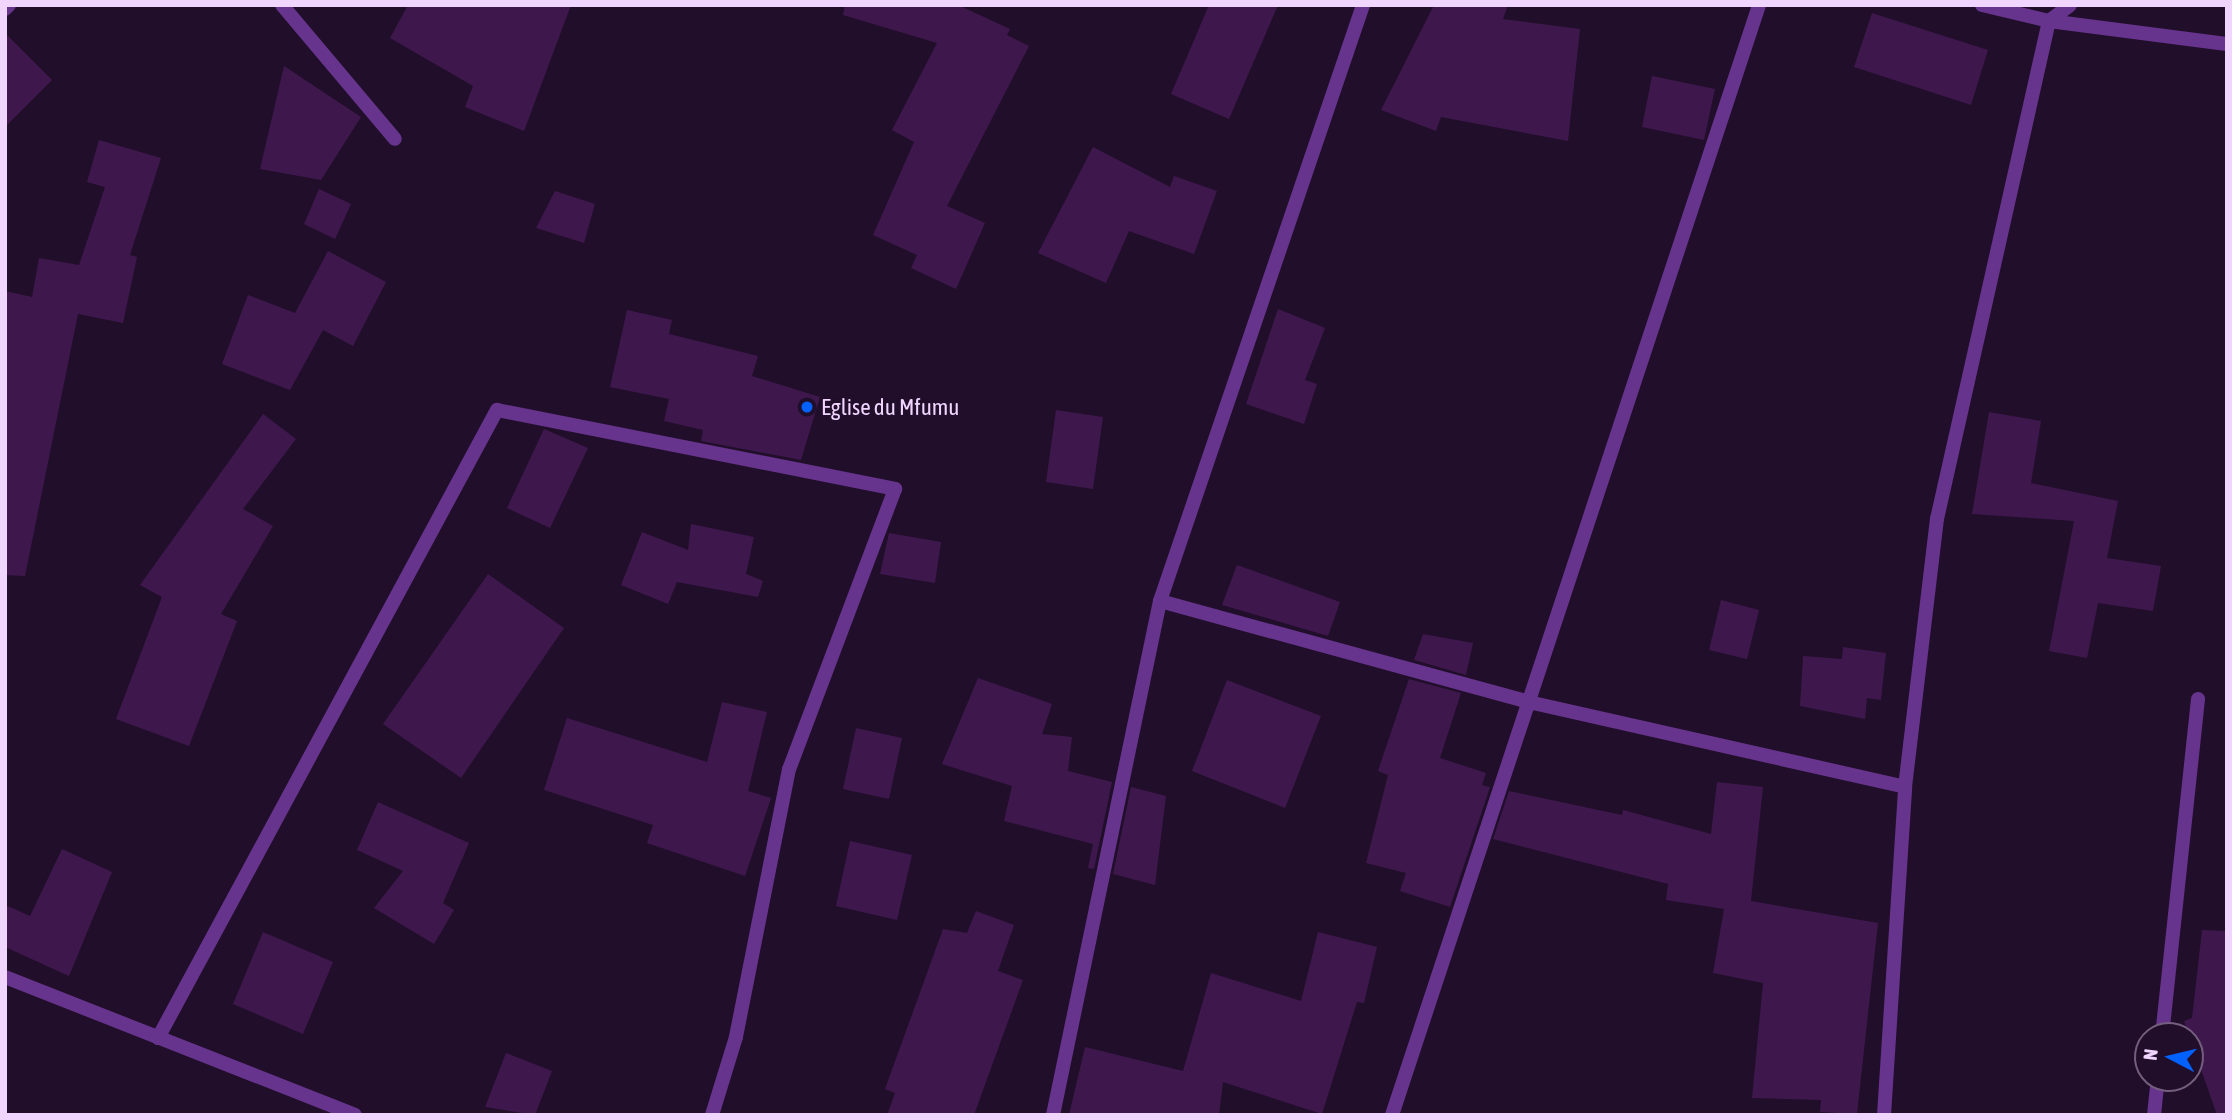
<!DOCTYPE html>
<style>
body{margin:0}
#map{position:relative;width:2232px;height:1120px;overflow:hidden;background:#210e2a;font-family:"Asap Condensed",sans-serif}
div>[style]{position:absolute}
.building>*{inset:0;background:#3e184d}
.street>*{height:14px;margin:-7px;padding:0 7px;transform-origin:7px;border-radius:7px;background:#66348d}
.dots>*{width:19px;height:19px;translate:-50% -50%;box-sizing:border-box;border:4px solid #210e2a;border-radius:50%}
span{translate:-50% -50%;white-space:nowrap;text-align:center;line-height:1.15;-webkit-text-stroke:7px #210e2a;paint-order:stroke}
.poi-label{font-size:23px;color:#f0d6ff}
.left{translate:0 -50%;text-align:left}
.frame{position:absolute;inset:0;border:7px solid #f0d6ff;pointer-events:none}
.north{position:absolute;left:2134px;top:1022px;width:70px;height:70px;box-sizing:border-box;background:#210e2a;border:2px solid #745e7f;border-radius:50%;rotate:277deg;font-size:19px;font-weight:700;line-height:28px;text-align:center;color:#f0d6ff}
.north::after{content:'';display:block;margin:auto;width:24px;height:32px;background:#0261ff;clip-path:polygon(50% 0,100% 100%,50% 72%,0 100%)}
</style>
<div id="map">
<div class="building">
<i style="clip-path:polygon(408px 5px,571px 5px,524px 131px,465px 107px,473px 86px,390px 38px)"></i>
<i style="clip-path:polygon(845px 5px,958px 5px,1010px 29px,1007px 35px,1029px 46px,947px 206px,985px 223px,956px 289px,911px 268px,917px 255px,873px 235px,914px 142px,892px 130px,937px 43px,843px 15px)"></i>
<i style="clip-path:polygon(1209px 5px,1278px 5px,1229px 119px,1171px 94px)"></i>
<i style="clip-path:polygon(1434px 5px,1508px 5px,1503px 19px,1580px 29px,1568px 141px,1441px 117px,1436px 131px,1381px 110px)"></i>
<i style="clip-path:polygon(1872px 13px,1988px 50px,1971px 105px,1854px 67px)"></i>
<i style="clip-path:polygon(5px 33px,52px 80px,5px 127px)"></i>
<i style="clip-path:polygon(284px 66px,361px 117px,321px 180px,260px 169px)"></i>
<i style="clip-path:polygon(1652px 76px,1715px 89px,1704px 140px,1642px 127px)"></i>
<i style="clip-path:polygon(99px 140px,161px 158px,130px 255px,137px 257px,123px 323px,78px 314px,25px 576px,5px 575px,5px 291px,32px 297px,39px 258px,79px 265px,105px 187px,87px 182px)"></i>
<i style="clip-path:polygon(1093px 147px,1170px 187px,1174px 176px,1217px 191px,1194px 254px,1129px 231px,1106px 283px,1038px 253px)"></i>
<i style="clip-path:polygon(319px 189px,351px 204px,335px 239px,304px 224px)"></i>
<i style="clip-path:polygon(555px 191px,595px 204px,584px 243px,536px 228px)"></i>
<i style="clip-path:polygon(328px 251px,386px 282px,353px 346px,323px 330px,290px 390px,222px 364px,248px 295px,295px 313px)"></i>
<i style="clip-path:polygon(1278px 309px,1325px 328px,1305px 380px,1317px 384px,1304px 424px,1246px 404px)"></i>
<i style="clip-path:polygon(627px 310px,672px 320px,669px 334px,758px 356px,752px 376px,820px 397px,801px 460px,701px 441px,703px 430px,664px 421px,669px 399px,610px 387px)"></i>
<i style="clip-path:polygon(1056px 410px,1103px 417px,1093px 489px,1046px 482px)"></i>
<i style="clip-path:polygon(1989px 412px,2041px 421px,2031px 483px,2118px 501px,2107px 558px,2161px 566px,2153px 611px,2098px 603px,2087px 658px,2049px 651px,2074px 521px,1972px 514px)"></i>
<i style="clip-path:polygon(263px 414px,296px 439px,243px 509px,273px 526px,221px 614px,237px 621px,189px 746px,116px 719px,162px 597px,140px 585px)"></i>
<i style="clip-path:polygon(544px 429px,588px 448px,550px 528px,507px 508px)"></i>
<i style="clip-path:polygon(691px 524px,754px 537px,746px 574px,763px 581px,758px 597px,677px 582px,668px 604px,621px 585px,642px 532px,688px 550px)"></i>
<i style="clip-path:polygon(889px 533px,941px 542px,935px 583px,880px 574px)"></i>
<i style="clip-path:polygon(1237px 565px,1340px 602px,1328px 636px,1222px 605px)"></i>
<i style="clip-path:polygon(488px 574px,564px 628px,461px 778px,383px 724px)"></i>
<i style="clip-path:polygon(1721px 600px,1759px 610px,1747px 659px,1709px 650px)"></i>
<i style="clip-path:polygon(1423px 634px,1473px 643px,1466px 675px,1414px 660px)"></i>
<i style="clip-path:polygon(1843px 647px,1886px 653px,1881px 700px,1867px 698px,1865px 719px,1800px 706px,1803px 656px,1842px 659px)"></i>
<i style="clip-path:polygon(978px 678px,1052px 704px,1042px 734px,1072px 737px,1068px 771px,1112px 782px,1094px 869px,1088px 868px,1093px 844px,1004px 821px,1012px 786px,942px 764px)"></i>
<i style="clip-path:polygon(1409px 679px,1461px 693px,1440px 758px,1486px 773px,1482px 785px,1490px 787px,1450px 907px,1400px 891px,1406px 873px,1366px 863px,1388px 775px,1378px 771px)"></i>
<i style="clip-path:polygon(1227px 680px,1321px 716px,1285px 808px,1192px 771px)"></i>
<i style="clip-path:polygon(722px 702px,767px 712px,748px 791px,771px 798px,745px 876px,647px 843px,653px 825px,544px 790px,567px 718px,707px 762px)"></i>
<i style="clip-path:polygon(856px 728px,902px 738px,889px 799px,843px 789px)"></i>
<i style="clip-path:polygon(1717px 782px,1763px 787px,1751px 901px,1878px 923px,1857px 1114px,1820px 1112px,1821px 1100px,1752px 1098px,1763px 983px,1713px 973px,1724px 909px,1666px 900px,1668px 884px,1493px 839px,1509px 791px,1622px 815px,1623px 810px,1711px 834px)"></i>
<i style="clip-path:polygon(1131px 787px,1166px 796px,1155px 885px,1113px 874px)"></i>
<i style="clip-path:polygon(378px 802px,469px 843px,443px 903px,454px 910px,434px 944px,374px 908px,403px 871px,357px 850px)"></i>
<i style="clip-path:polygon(850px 841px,912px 855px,897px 920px,836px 906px)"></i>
<i style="clip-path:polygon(62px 849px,112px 872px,69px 976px,5px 947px,5px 905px,30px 916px)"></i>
<i style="clip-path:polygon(976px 911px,1014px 925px,998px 971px,1023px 980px,974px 1115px,887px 1115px,895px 1093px,885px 1089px,943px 929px,967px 933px)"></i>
<i style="clip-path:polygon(2202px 930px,2227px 931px,2227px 1115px,2217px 1115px,2184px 1021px,2192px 1018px)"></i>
<i style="clip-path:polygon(263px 932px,333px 962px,303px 1034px,233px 1004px)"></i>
<i style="clip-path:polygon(1318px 932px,1377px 947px,1364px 1003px,1357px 1002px,1322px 1114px,1223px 1082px,1219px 1115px,1069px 1115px,1085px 1047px,1183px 1071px,1211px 973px,1301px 1001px)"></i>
<i style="clip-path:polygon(506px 1053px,552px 1071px,535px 1115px,485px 1107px)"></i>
</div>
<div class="street">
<i style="left:282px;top:5px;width:175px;rotate:49.9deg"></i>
<i style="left:1982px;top:5px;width:69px;rotate:13.4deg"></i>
<i style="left:2049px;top:21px;width:179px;rotate:7.4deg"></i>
<i style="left:5px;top:9px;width:6px;rotate:-45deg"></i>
<i style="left:1160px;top:601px;width:387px;rotate:15.3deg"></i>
<i style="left:1533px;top:703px;width:381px;rotate:12.7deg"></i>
<i style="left:5px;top:977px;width:376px;rotate:21.5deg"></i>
<i style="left:2162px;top:1036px;width:339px;rotate:-83.9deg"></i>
<i style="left:158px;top:1038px;width:714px;rotate:-61.64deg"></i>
<i style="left:497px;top:410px;width:406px;rotate:11.2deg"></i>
<i style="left:895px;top:489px;width:299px;rotate:110.7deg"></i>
<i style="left:789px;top:769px;width:273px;rotate:101.2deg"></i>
<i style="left:736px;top:1037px;width:82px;rotate:107.1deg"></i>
<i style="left:1053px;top:1115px;width:525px;rotate:-78.24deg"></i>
<i style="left:1160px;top:601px;width:630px;rotate:-71.19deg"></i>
<i style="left:1392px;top:1115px;width:1169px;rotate:-71.7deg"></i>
<i style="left:1884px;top:1115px;width:329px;rotate:-86.3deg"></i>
<i style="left:1905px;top:787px;width:270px;rotate:-83.2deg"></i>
<i style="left:1937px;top:519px;width:510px;rotate:-77.33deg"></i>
<i style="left:2049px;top:21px;width:26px;rotate:-37deg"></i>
<i style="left:2154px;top:1115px;width:37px;rotate:-84deg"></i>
</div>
<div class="dots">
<i style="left:807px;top:407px;background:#0261ff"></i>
</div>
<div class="poi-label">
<span class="left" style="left:821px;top:407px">Eglise du Mfumu</span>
</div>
<div class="frame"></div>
<div class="north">N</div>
</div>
